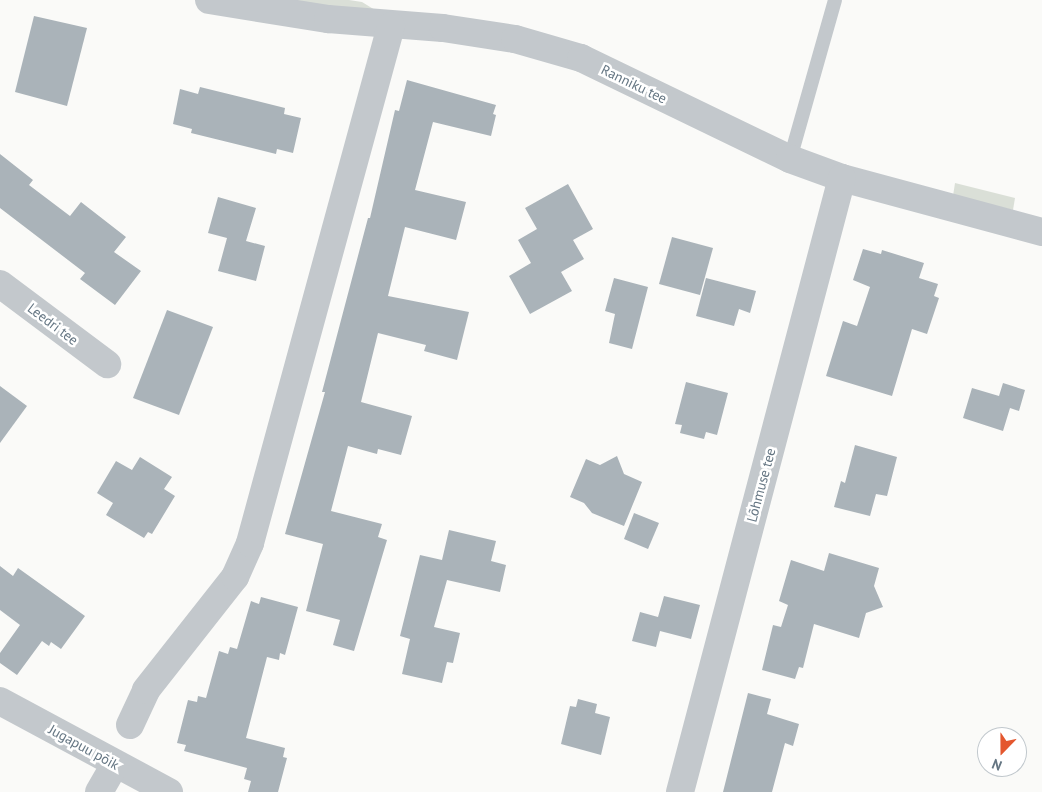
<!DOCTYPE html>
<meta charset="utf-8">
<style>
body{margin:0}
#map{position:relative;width:1042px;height:792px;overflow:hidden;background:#fafaf8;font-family:"PT Sans",sans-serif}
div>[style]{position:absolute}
.green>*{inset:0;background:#dadfd7}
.building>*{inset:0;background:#aab3b9}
.lane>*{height:14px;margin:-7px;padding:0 7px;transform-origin:7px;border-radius:7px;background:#c3c8cc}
.street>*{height:28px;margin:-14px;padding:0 14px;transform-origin:14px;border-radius:14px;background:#c3c8cc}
span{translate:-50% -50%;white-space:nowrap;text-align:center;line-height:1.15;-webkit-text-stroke:5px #fff;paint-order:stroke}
.street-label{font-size:14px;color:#657683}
.north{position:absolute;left:977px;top:727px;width:50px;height:50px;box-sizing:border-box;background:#fff;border:1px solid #c1c8cd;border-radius:50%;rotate:202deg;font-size:14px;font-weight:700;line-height:20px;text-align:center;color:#657683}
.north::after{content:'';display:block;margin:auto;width:18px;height:22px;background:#e4572e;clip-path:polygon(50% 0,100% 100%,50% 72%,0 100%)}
</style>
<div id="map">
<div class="green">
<i style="clip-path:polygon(270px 0,349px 0,362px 2px,375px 10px)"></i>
<i style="clip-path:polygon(955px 183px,1015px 198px,1013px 210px,953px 196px)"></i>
</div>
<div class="building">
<i style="clip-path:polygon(34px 16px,87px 28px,67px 106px,15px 92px)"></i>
<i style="clip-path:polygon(407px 80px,496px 105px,493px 114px,496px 115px,491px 136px,433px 122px,415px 190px,466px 202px,456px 240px,405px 227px,388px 296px,469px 312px,457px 360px,424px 351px,426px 345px,378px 333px,361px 402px,412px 416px,401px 455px,378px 449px,377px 454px,348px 446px,331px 511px,382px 524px,378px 537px,387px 540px,354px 651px,333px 645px,340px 620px,306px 611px,323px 544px,285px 534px,325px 392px,322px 392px,368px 218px,370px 218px,395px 110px,399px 111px)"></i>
<i style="clip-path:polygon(200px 87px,285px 108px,284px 114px,301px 118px,293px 153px,277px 149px,276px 154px,191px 133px,192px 129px,173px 124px,180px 89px,198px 94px)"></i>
<i style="clip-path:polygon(0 154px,33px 180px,29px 185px,70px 216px,81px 202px,126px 237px,114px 252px,141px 271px,115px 305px,80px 279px,85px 273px,0 208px)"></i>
<i style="clip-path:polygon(568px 184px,593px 229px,573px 240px,584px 259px,561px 272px,572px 291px,530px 314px,509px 276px,531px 263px,518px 240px,537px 229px,525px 208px)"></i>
<i style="clip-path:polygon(218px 197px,256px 208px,246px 241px,265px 246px,256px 281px,218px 271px,227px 238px,208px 233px)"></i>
<i style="clip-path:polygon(672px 237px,713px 248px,700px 295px,659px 284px)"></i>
<i style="clip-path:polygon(863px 249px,881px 254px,882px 250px,924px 263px,919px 278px,938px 284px,934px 296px,939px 298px,927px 334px,912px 329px,892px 396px,826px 376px,843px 321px,857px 326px,870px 287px,853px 280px)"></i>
<i style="clip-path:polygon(614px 278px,648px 287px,632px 349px,609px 343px,615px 314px,605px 311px)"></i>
<i style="clip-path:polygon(706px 278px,756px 291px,750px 313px,739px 309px,734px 326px,696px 316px)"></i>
<i style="clip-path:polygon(167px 310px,213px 327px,179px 415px,133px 398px)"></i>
<i style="clip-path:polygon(686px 382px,728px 393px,717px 435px,706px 432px,704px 439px,680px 433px,682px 425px,675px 424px)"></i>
<i style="clip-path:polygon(1003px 383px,1025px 390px,1019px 411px,1010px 408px,1003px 431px,963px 418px,972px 388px,999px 396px)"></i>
<i style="clip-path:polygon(0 386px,27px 406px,0 443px)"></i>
<i style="clip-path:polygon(855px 445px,897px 457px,887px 496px,876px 494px,870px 516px,834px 507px,841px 481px,845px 483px)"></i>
<i style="clip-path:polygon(617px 456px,624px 474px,642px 482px,624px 526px,592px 513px,584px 503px,570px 497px,586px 459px,600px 465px)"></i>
<i style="clip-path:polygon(140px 457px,172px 477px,164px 489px,175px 496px,152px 534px,148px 532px,144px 538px,106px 515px,113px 503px,97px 493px,116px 461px,132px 470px)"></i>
<i style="clip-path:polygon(634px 513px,659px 523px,648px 549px,624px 539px)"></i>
<i style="clip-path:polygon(449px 530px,496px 541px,491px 561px,506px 565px,500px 592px,447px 580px,434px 627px,460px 633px,453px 663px,447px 662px,442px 683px,402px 674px,410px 639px,400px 636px,420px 555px,442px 560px)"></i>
<i style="clip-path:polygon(829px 553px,879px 568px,874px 586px,883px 607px,866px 613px,859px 638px,814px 624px,803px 668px,799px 667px,795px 679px,762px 670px,773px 625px,781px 627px,788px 605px,779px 601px,791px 560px,824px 571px)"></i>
<i style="clip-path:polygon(0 566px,13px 576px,18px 568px,85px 616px,61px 649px,51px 642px,49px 646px,42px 641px,17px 675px,0 663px,0 653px,20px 625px,0 610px)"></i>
<i style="clip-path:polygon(664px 596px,700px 605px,691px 639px,660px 631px,656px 647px,632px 641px,640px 612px,658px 617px)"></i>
<i style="clip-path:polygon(261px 597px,298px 607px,285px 655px,280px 653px,279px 660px,267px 657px,246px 738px,285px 748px,283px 757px,287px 758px,278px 792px,248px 792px,251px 781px,244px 779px,247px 768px,184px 751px,186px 745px,177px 743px,188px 700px,197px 702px,198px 696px,206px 698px,219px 651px,228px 654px,230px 647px,237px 649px,251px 601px,259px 604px)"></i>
<i style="clip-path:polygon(748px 693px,771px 699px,767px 714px,799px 724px,793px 746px,785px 743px,772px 792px,723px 792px)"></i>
<i style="clip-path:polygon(578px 699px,597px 704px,595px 713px,610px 717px,601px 755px,561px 744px,570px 706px,576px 707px)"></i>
</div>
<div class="lane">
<i style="left:790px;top:159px;width:165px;rotate:-74.2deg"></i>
</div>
<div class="street">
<i style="left:209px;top:0;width:121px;rotate:9.1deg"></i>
<i style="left:328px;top:19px;width:115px;rotate:4.5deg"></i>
<i style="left:443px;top:28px;width:73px;rotate:8.7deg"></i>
<i style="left:515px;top:39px;width:69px;rotate:16.1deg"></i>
<i style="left:581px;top:58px;width:232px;rotate:25.8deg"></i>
<i style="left:790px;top:159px;width:55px;rotate:20.1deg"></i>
<i style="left:842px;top:178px;width:207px;rotate:15.1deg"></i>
<i style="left:0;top:284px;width:134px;rotate:36.8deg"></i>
<i style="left:0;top:701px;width:192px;rotate:28.3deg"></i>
<i style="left:130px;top:725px;width:38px;rotate:-65deg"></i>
<i style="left:146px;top:690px;width:144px;rotate:-51.8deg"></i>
<i style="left:235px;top:577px;width:37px;rotate:-66deg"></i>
<i style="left:250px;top:543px;width:536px;rotate:-74.74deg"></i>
<i style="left:99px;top:792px;width:32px;rotate:-60deg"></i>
<i style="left:680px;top:792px;width:635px;rotate:-75.22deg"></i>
</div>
<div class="street-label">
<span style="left:634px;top:84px;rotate:26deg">Ranniku tee</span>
<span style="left:53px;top:324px;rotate:37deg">Leedri tee</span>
<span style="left:761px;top:485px;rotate:-75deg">Lõhmuse tee</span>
<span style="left:84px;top:747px;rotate:29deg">Jugapuu põik</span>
</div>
<div class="north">N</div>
</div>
